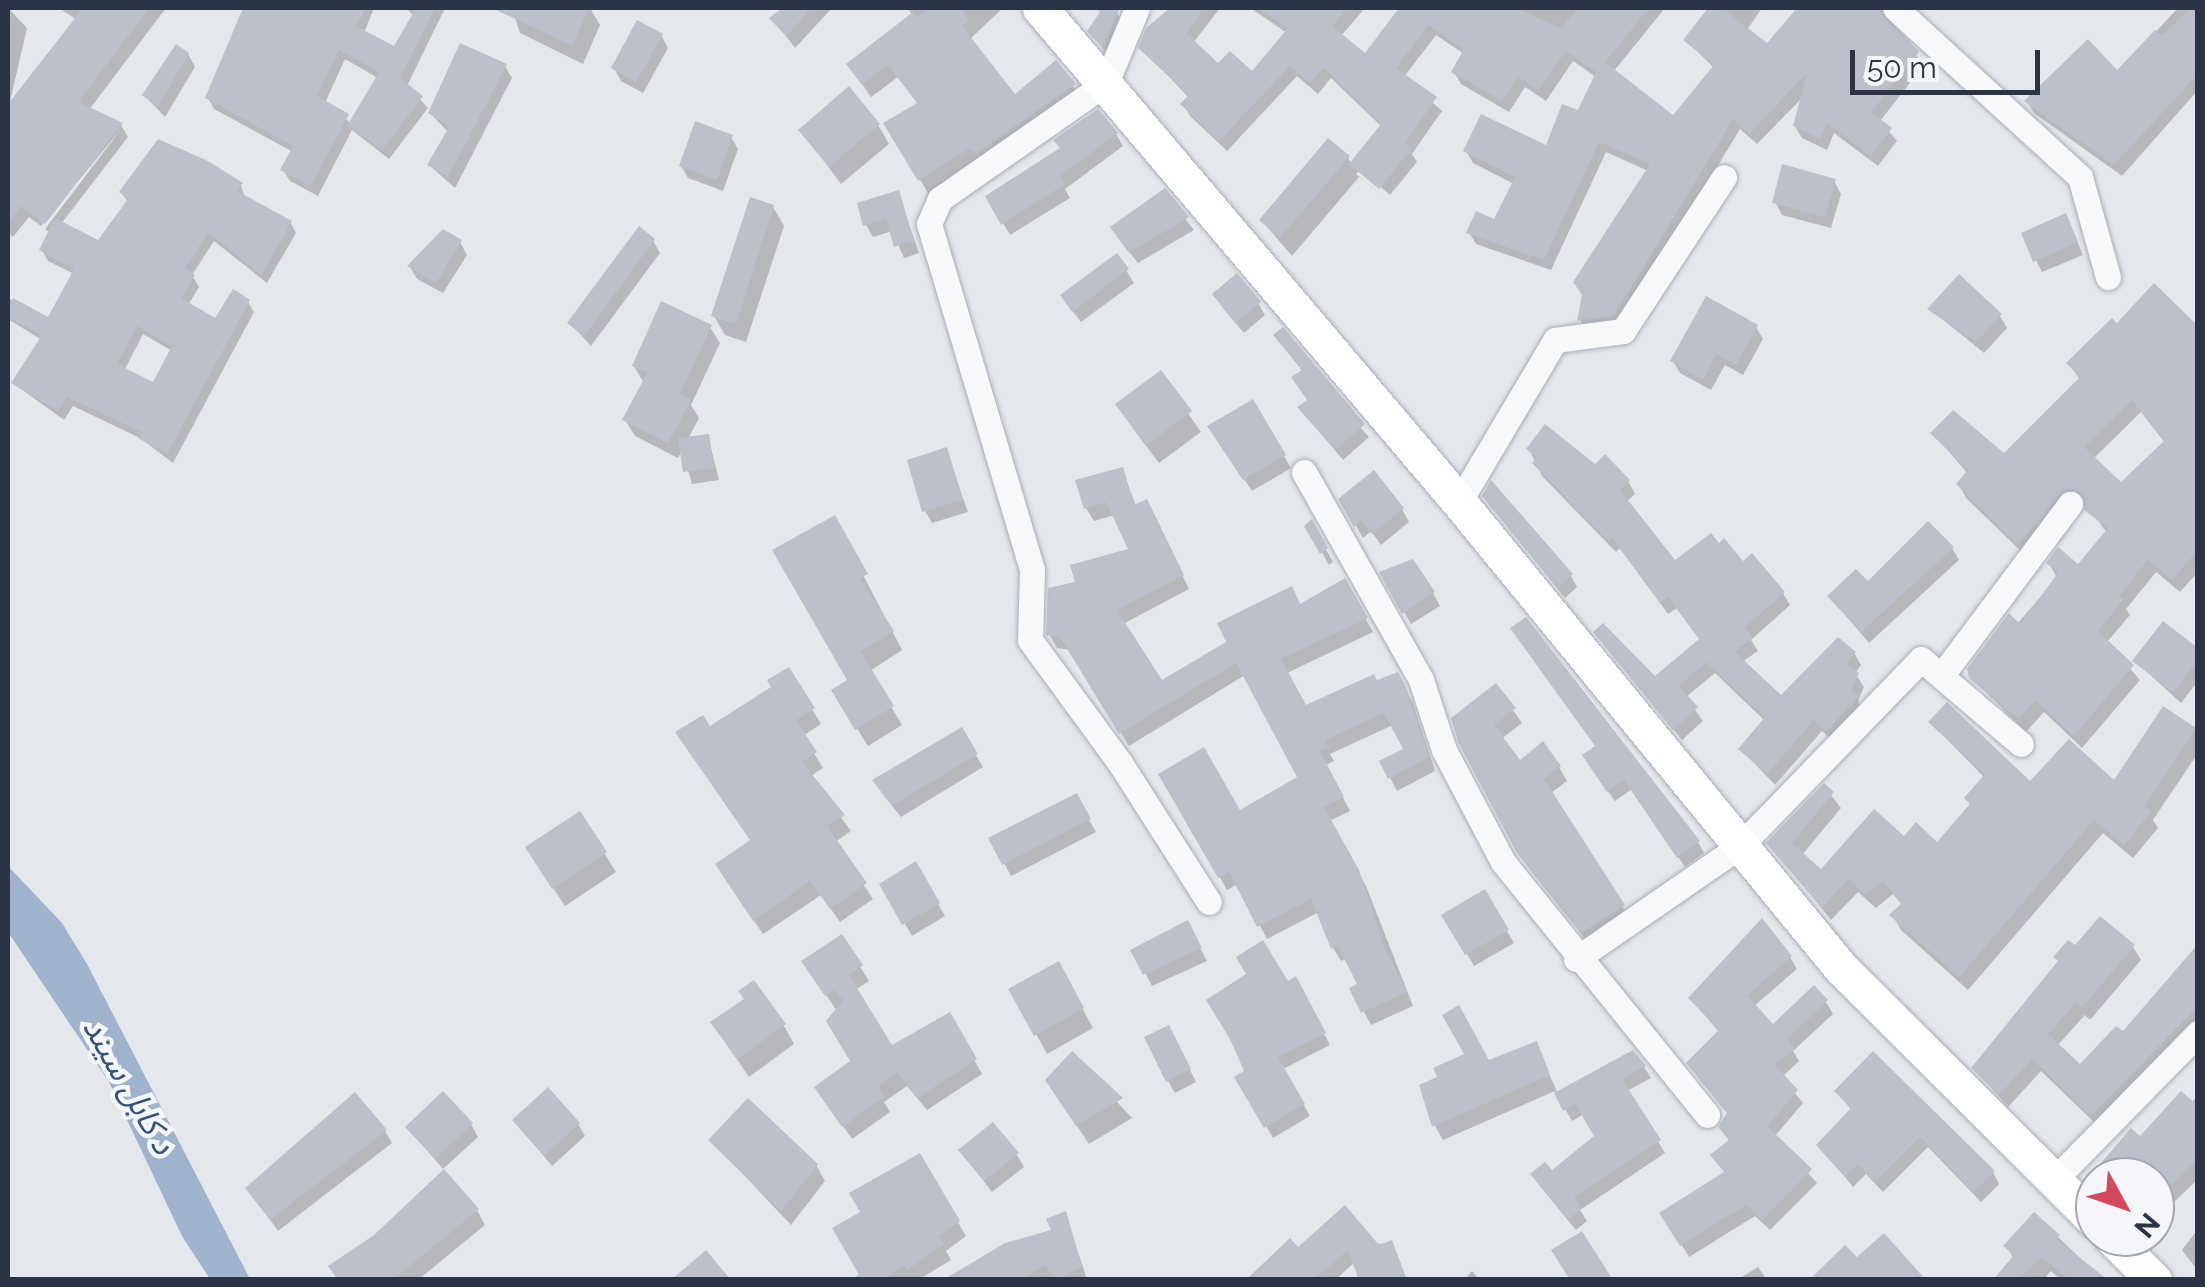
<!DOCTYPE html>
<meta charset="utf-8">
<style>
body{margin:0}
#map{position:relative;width:2205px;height:1287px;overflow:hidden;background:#e4e7ec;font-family:Raleway,"Noto Sans Arabic",sans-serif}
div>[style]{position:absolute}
.water>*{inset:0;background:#9fb4cc}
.shadow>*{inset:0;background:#0003}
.building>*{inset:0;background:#bbc0ca}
.roads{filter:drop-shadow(0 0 2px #a9aeb7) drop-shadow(0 0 2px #a9aeb7)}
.minor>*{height:25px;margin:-12.5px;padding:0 12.5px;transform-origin:12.5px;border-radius:12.5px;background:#f7f8fa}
.secondary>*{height:35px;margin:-17.5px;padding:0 17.5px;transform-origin:17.5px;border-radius:17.5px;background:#fff}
span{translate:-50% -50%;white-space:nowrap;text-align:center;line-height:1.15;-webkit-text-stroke:9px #f4f6f9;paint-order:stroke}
.water-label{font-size:32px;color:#34527a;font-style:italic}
.frame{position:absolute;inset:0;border:10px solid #2b3445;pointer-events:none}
.north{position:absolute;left:2075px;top:1157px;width:100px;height:100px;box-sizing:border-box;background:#f4f6f9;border:2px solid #a4a8b1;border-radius:50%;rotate:130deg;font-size:28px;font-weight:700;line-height:40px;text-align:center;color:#2b3445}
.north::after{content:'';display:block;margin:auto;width:35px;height:45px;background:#d1495b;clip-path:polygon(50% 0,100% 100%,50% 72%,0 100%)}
.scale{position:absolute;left:1850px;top:50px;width:190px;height:45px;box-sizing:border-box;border:5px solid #2b3445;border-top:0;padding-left:12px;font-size:30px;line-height:35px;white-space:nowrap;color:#2b3445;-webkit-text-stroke:8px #f4f6f9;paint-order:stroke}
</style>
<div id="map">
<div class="water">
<i style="clip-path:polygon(8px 866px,62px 923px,87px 964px,250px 1279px,210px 1279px,182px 1236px,109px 1082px,8px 932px)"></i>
</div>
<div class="shadow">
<i style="clip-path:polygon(evenodd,8px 8px,27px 28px,9px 106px,77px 20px,59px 8px,166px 8px,89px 110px,121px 125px,128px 137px,61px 224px,99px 244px,128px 203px,122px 193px,241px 185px,245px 198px,290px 222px,296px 233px,267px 283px,214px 241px,192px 275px,199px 287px,188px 305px,216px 321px,248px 302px,254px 312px,173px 463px,140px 438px,73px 406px,64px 420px,14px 384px,42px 340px,8px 319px,8px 298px,49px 320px,74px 274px,48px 261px,42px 250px,50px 233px,45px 229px,122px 128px,41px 226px,29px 217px,13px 237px,8px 232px,8px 8px,143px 334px,172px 351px,154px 386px,124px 371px,143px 334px)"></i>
<i style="clip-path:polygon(evenodd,261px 8px,374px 8px,364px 33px,395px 50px,414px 16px,406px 8px,445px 8px,407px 86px,428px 108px,389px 159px,352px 130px,318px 196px,290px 181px,283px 170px,293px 152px,214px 109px,208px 98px,261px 8px,345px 59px,378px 78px,351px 123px,325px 103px,345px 59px)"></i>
<i style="clip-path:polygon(512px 8px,590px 8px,600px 25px,583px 64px,520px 33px)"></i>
<i style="clip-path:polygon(785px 8px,832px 8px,795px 48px,773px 19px)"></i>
<i style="clip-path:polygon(907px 8px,1003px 8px,970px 39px,1014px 98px,1056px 63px,1082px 99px,928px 193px,887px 124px,919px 105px,898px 77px,871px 97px,849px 65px,913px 15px)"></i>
<i style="clip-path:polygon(1098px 8px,1113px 8px,1124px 23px,1110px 58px,1090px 31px,1102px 14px)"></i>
<i style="clip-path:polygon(1172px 8px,1220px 8px,1193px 43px,1218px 67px,1252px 75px,1287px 33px,1250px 8px,1365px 8px,1341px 36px,1365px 57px,1402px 8px,1665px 8px,1614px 71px,1674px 119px,1799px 34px,1824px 8px,1893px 8px,1885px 17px,1924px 65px,1880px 121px,1897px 141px,1878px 166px,1834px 133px,1827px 150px,1802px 138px,1795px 126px,1804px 96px,1757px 144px,1740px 129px,1620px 328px,1587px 332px,1580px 320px,1648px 171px,1606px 152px,1551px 270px,1476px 244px,1469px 232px,1496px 223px,1514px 184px,1473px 163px,1466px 151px,1548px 148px,1580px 113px,1596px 77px,1573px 61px,1546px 101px,1525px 87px,1509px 112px,1461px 84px,1454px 72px,1464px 54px,1436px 35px,1404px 77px,1442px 111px,1412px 154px,1417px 162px,1390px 195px,1360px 170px,1356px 174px,1387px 200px,1359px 177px,1292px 256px,1262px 221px,1348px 158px,1352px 165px,1382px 127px,1331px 78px,1318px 94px,1297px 76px,1227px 151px,1190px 116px,1183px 104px,1189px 98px,1141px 47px,1148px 30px)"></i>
<i style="clip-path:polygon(1711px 8px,1762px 8px,1718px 72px,1686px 40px)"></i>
<i style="clip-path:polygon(2178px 8px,2198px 8px,2198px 90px,2122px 176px,2034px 113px,2027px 101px,2117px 73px)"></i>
<i style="clip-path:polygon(661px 35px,668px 48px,643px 93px,621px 81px,614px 68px)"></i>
<i style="clip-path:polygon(188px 54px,195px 67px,165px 117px,144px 95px)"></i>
<i style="clip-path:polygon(505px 66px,512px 78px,455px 188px,429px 165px,449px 133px,430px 113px)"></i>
<i style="clip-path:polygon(878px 125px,889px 144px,841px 184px,801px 130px)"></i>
<i style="clip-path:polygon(1116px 134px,1123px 146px,1065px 189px,1070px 198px,1010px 235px,988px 197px)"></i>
<i style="clip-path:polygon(731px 137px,738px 149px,723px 191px,688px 178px,681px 166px)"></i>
<i style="clip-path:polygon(1834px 181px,1841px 194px,1831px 228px,1782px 215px,1775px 202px)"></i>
<i style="clip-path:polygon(1164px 191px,1194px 230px,1138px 263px,1120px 240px)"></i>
<i style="clip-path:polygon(898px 193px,919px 253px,904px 258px,892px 231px,873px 237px,866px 225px)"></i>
<i style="clip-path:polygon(773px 207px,784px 226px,746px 342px,725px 335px,714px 316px)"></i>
<i style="clip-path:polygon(2072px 229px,2083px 255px,2042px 272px,2036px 260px)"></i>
<i style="clip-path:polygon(653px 241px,660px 253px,591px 346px,570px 323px)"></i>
<i style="clip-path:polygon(460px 242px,467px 255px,443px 293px,417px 279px,410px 267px)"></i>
<i style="clip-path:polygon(1117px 256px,1134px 283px,1081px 322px,1070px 308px)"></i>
<i style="clip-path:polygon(1258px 303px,1265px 315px,1244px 333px,1222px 307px)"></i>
<i style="clip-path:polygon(1930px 309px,2000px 316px,2007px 328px,1984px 353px)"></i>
<i style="clip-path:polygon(710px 327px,720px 343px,691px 405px,699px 418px,688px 439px,708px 436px,719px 480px,692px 484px,682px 450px,678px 458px,635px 436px,625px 420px,644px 383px,634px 366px)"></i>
<i style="clip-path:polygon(1756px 327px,1763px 339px,1743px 375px,1725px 365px,1711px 390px,1680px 373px,1673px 361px)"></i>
<i style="clip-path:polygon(evenodd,2117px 327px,2198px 329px,2198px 572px,2180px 592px,2156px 572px,2126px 609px,2130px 615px,2107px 642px,2140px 680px,2082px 748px,2044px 712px,2026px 732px,1971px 677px,2057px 578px,2049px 563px,2079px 567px,2107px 533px,2086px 504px,2072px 502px,2027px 557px,1966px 498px,1959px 484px,1968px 474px,1933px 433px,2004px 457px,2080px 380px,2069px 363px,2117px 327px,2141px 412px,2165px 443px,2121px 485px,2093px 459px,2141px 412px)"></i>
<i style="clip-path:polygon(1276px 336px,1369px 437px,1343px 460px,1300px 408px,1310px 401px,1303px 372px)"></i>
<i style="clip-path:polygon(1160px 373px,1201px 432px,1159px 463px,1130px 424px)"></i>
<i style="clip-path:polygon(1252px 402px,1291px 468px,1252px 491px,1217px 439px)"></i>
<i style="clip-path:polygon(1529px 449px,1628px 481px,1635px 494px,1626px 502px,1675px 564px,1742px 565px,1783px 593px,1790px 605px,1751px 640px,1758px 651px,1742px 662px,1781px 699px,1854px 653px,1861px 665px,1855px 673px,1864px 687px,1858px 701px,1863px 710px,1835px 743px,1822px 731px,1775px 785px,1741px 749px,1765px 721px,1715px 673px,1686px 697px,1703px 721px,1682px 740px,1596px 632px,1655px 680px,1701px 641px,1677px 608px,1668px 614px,1620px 548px,1616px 552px,1542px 476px)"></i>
<i style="clip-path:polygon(946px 450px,968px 512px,932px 523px,925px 511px)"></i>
<i style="clip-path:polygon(1122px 469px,1136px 506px,1153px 515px,1189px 589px,1123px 624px,1161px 683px,1344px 581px,1373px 632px,1287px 673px,1305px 708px,1397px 675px,1413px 703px,1435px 771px,1397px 791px,1382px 762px,1406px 750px,1393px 725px,1330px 754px,1334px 761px,1326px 765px,1350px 811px,1329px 821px,1366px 886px,1413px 1006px,1371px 1025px,1352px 989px,1360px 986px,1347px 958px,1341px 961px,1333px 948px,1319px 912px,1267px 939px,1238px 884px,1227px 890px,1162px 775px,1239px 813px,1300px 778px,1245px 675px,1129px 746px,1071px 650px,1057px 648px,1049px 634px,1078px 584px,1132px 550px,1115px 515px,1094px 521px,1086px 508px)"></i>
<i style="clip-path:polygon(1484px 496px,1571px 576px,1577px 587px,1565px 598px)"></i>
<i style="clip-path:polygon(1341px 499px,1402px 509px,1409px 522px,1381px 545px,1371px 531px,1363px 538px)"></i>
<i style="clip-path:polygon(834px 519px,902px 650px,870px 671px,902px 725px,868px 746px,834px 691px,850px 681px)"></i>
<i style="clip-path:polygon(1311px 523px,1333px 562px,1329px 565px,1307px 526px)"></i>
<i style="clip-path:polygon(1952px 548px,1959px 560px,1869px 643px,1830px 597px)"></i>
<i style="clip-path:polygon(1382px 573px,1433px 593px,1440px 606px,1411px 624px)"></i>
<i style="clip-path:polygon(2198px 651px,2198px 681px,2181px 703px,2135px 661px)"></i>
<i style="clip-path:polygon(788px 670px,821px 724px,803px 736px,823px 768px,811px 776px,851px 831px,835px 842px,873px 899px,840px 922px,821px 895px,763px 934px,726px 880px,753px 842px,709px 729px,775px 688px)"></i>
<i style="clip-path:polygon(1496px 686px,1522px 723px,1501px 739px,1520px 764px,1559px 767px,1567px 781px,1551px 793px,1631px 920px,1590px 945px,1528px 867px,1454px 719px)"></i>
<i style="clip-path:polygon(2164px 710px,2195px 730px,2198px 753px,2153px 820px,2158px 828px,2133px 858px,2103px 833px,1968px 990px,1901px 930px,1893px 916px,1903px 906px,1893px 894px,1876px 908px,1858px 892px,1831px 920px,1769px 843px,1824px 786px,1841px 808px,1802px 855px,1821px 873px,1904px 839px,1937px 845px,1971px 807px,1967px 799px,1985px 778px,1931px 723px,2031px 784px,2114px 784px)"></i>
<i style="clip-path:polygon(961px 730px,983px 767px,901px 817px,882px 793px)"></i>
<i style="clip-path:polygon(1597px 748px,1698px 842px,1704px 853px,1685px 867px,1632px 789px,1615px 801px,1591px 767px)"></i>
<i style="clip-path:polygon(1076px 797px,1096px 832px,1011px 876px,991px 839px)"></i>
<i style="clip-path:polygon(580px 814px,616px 872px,565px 906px,539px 867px)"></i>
<i style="clip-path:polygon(915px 865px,945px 916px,912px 936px,882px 885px)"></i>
<i style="clip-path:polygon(1484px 892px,1514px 943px,1474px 966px,1445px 915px)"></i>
<i style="clip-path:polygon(1187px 924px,1207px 961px,1152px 986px,1134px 951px)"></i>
<i style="clip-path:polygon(841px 937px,869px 981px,855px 990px,891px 1048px,949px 1016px,982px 1074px,927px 1110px,907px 1086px,884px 1102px,890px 1112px,852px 1139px,825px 1101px,853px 1062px,837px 1011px,813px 976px)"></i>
<i style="clip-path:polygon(2133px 947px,2141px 960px,2090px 1020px,2085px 1015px,2057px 1046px,2080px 1067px,2123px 1035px,2198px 948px,2198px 1023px,2100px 1128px,2041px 1071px,2008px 1107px,1974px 1068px,2075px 949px)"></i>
<i style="clip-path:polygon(1790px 957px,1797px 969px,1754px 1006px,1773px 1027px,1826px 1002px,1833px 1014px,1793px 1051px,1799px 1061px,1782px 1077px,1803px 1103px,1775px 1136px,1817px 1183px,1770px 1230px,1755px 1216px,1689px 1257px,1663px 1213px,1726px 1174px,1730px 1142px,1721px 1127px,1729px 1115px,1689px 1063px,1720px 1033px,1691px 999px)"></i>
<i style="clip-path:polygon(1058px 964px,1093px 1028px,1047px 1054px,1012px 990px)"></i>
<i style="clip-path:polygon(1288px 984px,1302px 991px,1330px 1045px,1283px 1069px,1310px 1116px,1273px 1138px,1238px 1078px,1248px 1072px,1209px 1001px)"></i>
<i style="clip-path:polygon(784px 1026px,794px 1044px,749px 1077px,725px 1042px)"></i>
<i style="clip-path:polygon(1175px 1040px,1196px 1082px,1175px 1093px,1168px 1081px)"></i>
<i style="clip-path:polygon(1536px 1044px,1558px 1094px,1644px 1067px,1651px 1078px,1627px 1091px,1665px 1153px,1580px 1210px,1587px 1221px,1576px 1230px,1540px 1186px,1597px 1137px,1584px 1114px,1572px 1121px,1555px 1091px,1443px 1140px,1435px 1126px,1488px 1063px)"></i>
<i style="clip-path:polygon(1072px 1054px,1132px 1118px,1089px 1144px,1059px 1099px)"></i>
<i style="clip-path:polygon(1837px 1091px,1993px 1172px,1999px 1184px,1981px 1202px,1928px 1147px,1883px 1192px,1866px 1174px,1853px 1187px,1820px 1146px,1852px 1111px)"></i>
<i style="clip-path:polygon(2198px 1097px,2198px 1179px,2191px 1186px,2175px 1201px,2161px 1188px,2155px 1195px,2155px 1177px,2095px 1177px,2095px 1194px,2086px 1179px,2131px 1132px,2140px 1139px)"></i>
<i style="clip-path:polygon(515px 1121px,578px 1124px,585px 1136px,552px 1166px)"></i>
<i style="clip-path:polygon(471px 1124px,478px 1137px,443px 1169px,408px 1128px)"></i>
<i style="clip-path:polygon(385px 1131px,392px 1143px,278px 1231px,248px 1188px)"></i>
<i style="clip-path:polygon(711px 1140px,816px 1165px,825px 1181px,791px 1225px)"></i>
<i style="clip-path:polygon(1017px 1155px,1024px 1167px,992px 1192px,969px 1162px)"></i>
<i style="clip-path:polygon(919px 1157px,966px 1236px,946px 1251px,951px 1260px,918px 1280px,852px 1280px,861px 1273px,864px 1213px)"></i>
<i style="clip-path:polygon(477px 1210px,485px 1225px,418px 1280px,338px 1280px)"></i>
<i style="clip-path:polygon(1065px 1214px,1087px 1279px,958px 1280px,1054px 1232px)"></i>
<i style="clip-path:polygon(2198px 1229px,2198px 1271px,2182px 1250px)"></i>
<i style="clip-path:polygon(2058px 1237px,2103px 1280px,2061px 1280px,2051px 1271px,2043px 1280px,1996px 1280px,2014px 1259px,2006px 1246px)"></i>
<i style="clip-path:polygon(1289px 1241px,1298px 1250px,1391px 1243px,1407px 1280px,1361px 1280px,1355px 1262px,1335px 1280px,1246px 1280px)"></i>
<i style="clip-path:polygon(1758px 1267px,1767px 1280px,1737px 1280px)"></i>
<i style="clip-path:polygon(1472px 1271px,1480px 1280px,1464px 1280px)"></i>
</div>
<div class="building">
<i style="clip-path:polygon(83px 8px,149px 8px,78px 102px,123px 123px,45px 224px,21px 206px,8px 223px,8px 104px)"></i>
<i style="clip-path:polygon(243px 8px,366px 8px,356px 26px,394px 46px,416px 8px,435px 8px,400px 78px,423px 96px,382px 150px,347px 126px,379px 72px,339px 50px,317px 96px,349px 114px,311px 186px,280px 170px,293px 146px,205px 98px)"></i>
<i style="clip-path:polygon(492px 8px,589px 8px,572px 46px)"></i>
<i style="clip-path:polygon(782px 8px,812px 8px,786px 36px,769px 18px)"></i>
<i style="clip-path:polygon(931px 8px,960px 8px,970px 21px,962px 26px,1015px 94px,1056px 60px,1076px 84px,976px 154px,970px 148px,918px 181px,883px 123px,917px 103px,888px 65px,862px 85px,846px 64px,913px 12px,917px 17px)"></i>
<i style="clip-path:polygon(1096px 8px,1119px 9px,1103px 48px,1087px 31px,1100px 12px)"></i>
<i style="clip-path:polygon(1170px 8px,1204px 8px,1186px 33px,1218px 63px,1230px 51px,1252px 71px,1288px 28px,1258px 8px,1348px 8px,1332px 26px,1365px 53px,1399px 8px,1517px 8px,1561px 29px,1577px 8px,1649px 8px,1605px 62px,1673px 115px,1714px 65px,1683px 40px,1708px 8px,1722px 8px,1767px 43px,1797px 8px,1879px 8px,1919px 52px,1871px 112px,1892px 128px,1871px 156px,1827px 123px,1820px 139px,1793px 126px,1807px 73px,1749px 134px,1733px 119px,1614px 316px,1577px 321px,1582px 295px,1573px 282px,1650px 164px,1599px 142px,1544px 260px,1466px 233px,1476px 211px,1494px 219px,1515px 177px,1463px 151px,1481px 114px,1546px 145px,1562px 104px,1578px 110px,1596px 72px,1566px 51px,1538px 90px,1518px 77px,1502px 101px,1451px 72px,1464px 49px,1428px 25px,1396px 68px,1437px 97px,1405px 143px,1412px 148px,1379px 189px,1349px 164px,1381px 124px,1324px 68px,1310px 83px,1290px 66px,1219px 141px,1180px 104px,1189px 95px,1138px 48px,1146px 28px)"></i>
<i style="clip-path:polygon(2191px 8px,2198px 8px,2198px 74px,2114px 165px,2024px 101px,2088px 39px,2117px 70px,2155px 30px,2162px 36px)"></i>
<i style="clip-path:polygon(637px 20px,663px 34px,636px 82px,611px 68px)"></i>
<i style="clip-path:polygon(460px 43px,507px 64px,448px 177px,427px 165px,449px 127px,428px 113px)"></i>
<i style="clip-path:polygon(176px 44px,189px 53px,158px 107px,142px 95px)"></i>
<i style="clip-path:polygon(849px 86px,880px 124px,829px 167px,798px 130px)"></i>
<i style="clip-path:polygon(1098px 109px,1118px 133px,1060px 176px,1065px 184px,1001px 225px,985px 196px,1060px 148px,1053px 140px)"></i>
<i style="clip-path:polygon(695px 121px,733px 135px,717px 180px,679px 166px)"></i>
<i style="clip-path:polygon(1328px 138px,1350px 156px,1280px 238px,1259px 220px)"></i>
<i style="clip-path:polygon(evenodd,158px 139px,208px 161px,243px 183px,237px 191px,292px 221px,261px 275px,208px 232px,185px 268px,195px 275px,181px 298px,215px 318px,233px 289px,250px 300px,167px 454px,138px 438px,141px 432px,67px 397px,58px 411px,11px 383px,42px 335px,8px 317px,13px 298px,48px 317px,74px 269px,39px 250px,55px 218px,98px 240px,128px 199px,119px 192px,158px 139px,137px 326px,172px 346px,153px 382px,117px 364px,137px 326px)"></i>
<i style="clip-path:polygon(1782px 164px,1836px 179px,1825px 217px,1772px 203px)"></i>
<i style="clip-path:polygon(1165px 188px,1189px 217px,1129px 253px,1110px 227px)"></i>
<i style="clip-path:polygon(899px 190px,914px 241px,894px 247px,886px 219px,863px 226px,857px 203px)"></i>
<i style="clip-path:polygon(750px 197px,774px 205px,736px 324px,711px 316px)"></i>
<i style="clip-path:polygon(2066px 213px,2078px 242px,2033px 262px,2021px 233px)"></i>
<i style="clip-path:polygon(639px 226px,655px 239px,584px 336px,567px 323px)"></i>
<i style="clip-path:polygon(443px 229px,462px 240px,436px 283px,407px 266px)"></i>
<i style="clip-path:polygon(1117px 253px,1129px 269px,1072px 312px,1060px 295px)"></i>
<i style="clip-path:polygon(1237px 273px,1261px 302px,1235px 323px,1212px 294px)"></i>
<i style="clip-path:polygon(1959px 274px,2002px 314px,1976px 342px,1927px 309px)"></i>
<i style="clip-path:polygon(evenodd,2154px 283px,2198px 326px,2198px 550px,2172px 580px,2148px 560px,2119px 596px,2124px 599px,2098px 631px,2134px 665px,2074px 736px,2035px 700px,2018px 720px,1969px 678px,1967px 669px,2009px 613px,2020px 624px,2058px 573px,2046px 563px,2058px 547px,2078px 564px,2108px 528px,2084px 510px,2080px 492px,2065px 489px,2018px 545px,1956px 484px,1968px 470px,1930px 433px,1953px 410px,2004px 453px,2080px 377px,2066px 363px,2112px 318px,2117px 323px,2154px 283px,2132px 400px,2164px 441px,2121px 482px,2084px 447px,2132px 400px)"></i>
<i style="clip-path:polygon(1706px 296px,1758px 325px,1736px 365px,1717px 354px,1703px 380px,1670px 361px)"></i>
<i style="clip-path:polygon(661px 301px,712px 325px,680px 394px,691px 400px,668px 443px,622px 420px,647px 373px,632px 366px)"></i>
<i style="clip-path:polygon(1283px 327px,1365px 424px,1335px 450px,1297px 407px,1307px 400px,1291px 377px,1302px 370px,1273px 335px)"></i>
<i style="clip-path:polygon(1161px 370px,1192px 411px,1146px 446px,1115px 404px)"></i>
<i style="clip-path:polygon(1253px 399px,1286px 455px,1243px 480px,1207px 426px)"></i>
<i style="clip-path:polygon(1545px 424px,1595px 464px,1605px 454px,1630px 480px,1620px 490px,1675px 560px,1711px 533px,1719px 543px,1724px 538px,1743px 561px,1752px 553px,1785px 592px,1745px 627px,1753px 638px,1734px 651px,1781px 695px,1838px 637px,1856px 652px,1847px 663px,1859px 673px,1851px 690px,1858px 696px,1827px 732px,1814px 720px,1767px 774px,1738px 749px,1765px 717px,1706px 662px,1679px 686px,1698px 707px,1673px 730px,1593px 632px,1603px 623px,1655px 676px,1699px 639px,1668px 597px,1660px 603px,1612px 538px,1608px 541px,1532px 463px,1537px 457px,1526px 449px)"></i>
<i style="clip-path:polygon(709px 434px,714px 468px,683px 472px,678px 438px)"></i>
<i style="clip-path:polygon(947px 447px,963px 500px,922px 512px,907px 460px)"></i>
<i style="clip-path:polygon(1123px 467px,1134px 505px,1147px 499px,1184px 575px,1117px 610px,1162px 680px,1226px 642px,1217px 623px,1292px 586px,1300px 604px,1345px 578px,1368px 618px,1281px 659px,1306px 705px,1374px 674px,1377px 680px,1398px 672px,1406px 687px,1430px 757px,1388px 779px,1379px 761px,1403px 749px,1384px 713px,1325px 740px,1328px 747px,1320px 751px,1344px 797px,1324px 807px,1359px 870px,1384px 947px,1407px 992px,1361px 1013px,1349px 988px,1357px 984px,1338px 946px,1331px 949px,1311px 899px,1257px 927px,1229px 872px,1218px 878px,1158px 774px,1204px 747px,1240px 810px,1297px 777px,1236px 663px,1119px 734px,1060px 637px,1046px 635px,1048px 588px,1075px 582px,1070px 565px,1128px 549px,1106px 502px,1084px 509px,1075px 480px)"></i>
<i style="clip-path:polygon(1374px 470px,1404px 508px,1372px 534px,1362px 521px,1354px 527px,1338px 499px)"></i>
<i style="clip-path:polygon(1491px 480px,1573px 574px,1557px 588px,1482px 496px)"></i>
<i style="clip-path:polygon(835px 515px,868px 574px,860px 578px,894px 631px,861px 652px,894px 706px,855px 730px,831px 690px,847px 680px,772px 550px)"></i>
<i style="clip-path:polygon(1312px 519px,1328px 548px,1320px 554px,1304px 526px)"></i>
<i style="clip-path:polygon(1928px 521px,1954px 547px,1861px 632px,1827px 596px,1856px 569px,1868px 581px)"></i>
<i style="clip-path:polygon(1413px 559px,1435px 592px,1402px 614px,1379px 572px)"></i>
<i style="clip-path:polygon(1526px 617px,1700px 841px,1677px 858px,1624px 780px,1607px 792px,1582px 755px,1595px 746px,1510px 628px)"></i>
<i style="clip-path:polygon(2163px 621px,2198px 648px,2198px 661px,2173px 692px,2132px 661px)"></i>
<i style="clip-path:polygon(789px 667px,815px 708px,796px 720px,817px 752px,802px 762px,845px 815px,827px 826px,867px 883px,830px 909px,810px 881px,753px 921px,715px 864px,750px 840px,675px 732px,703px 715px,710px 726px,771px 687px,767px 680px)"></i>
<i style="clip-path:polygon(1496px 683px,1516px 708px,1494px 725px,1520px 760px,1543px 741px,1561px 766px,1544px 779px,1625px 905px,1581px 933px,1517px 853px,1459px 744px,1451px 718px)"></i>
<i style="clip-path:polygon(1947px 702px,2030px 781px,2069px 739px,2114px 780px,2163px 706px,2196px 728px,2145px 806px,2151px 812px,2124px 845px,2094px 820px,1959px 977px,1889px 915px,1902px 903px,1883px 881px,1866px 895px,1848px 879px,1822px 908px,1766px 843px,1824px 783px,1834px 792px,1792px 843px,1821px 869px,1874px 809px,1904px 836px,1916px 822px,1937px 842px,1970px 804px,1964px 798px,1985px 774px,1928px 722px)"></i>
<i style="clip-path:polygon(962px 727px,978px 754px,892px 806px,872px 780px)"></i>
<i style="clip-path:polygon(1077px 793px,1091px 819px,1002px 865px,988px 838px)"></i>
<i style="clip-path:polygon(580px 811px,607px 852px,552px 889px,525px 847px)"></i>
<i style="clip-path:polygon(916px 861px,940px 903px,902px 925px,879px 884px)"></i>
<i style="clip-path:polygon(1485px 889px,1509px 930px,1465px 955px,1441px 915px)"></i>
<i style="clip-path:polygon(2100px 916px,2135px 945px,2082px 1008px,2076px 1003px,2048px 1034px,2080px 1064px,2116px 1026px,2123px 1031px,2198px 944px,2198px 1006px,2091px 1116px,2032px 1059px,1999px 1095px,1971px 1068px,2058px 961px,2053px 957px,2068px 940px,2075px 945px)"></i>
<i style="clip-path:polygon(1762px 918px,1792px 956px,1747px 995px,1773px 1024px,1814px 985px,1828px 1000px,1787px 1039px,1795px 1048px,1775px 1065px,1798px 1090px,1767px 1126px,1812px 1169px,1762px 1220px,1746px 1205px,1680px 1246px,1659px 1213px,1724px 1172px,1710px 1155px,1729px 1140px,1718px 1127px,1727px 1113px,1686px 1063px,1719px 1030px,1688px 998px)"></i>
<i style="clip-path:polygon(1188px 920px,1202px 948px,1143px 975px,1130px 950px)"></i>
<i style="clip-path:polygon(842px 934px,863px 965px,849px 975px,892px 1045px,950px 1012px,977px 1059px,917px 1098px,897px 1073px,878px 1087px,884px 1097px,842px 1127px,814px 1087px,850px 1061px,826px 1021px,843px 1000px,834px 990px,825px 996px,801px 961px)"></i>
<i style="clip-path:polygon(1263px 940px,1288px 981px,1296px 976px,1326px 1033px,1278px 1057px,1305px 1104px,1264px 1128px,1234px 1077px,1244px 1071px,1230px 1039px,1206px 1000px,1246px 974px,1236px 957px)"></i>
<i style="clip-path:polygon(1059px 961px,1084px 1008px,1034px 1036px,1008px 989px)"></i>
<i style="clip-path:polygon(754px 980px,786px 1024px,737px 1059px,710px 1022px,744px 999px,738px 991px)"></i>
<i style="clip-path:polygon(1459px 1005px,1489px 1060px,1537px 1041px,1550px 1075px,1432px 1127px,1419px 1085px,1437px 1077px,1433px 1068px,1464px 1054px,1442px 1015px)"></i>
<i style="clip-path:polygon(1169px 1025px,1191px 1069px,1166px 1082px,1144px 1037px)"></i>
<i style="clip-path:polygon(1633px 1050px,1646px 1066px,1622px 1079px,1661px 1140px,1574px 1198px,1582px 1208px,1568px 1220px,1530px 1174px,1545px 1162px,1552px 1170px,1594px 1136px,1575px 1104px,1563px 1111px,1554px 1093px)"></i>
<i style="clip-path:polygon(1072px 1051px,1123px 1098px,1076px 1126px,1045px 1080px)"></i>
<i style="clip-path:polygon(1873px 1051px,1995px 1171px,1973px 1192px,1920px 1137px,1875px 1182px,1858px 1164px,1845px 1177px,1816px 1145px,1851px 1108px,1834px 1091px)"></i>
<i style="clip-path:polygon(548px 1087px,580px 1123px,544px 1156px,512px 1120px)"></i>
<i style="clip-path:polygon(443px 1091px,473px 1123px,435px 1159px,405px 1127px)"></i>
<i style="clip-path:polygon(2181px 1091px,2198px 1106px,2198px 1158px,2184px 1173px,2166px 1189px,2155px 1177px,2089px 1177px,2131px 1128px,2140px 1136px)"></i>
<i style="clip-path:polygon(355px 1092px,387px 1130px,270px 1220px,245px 1188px)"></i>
<i style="clip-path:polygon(748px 1098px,818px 1164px,781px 1211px,708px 1140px)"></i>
<i style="clip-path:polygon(993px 1122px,1019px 1153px,984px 1181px,958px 1150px)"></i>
<i style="clip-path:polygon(920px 1153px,960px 1221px,939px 1236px,945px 1244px,907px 1270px,903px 1265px,882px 1280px,862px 1280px,832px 1228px,860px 1212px,849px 1193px)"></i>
<i style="clip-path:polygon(444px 1169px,479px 1209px,393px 1280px,338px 1280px,328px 1266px,374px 1235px)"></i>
<i style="clip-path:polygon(1345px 1205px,1379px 1245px,1392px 1240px,1407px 1280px,1359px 1280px,1348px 1250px,1313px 1280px,1246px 1280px,1290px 1238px,1298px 1247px)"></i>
<i style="clip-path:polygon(1066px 1211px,1082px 1267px,1056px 1280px,1045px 1265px,1020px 1280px,943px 1280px,1005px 1243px,1051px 1230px,1046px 1219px)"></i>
<i style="clip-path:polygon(2034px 1212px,2060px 1235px,2056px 1239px,2108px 1280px,2070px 1280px,2041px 1257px,2018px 1280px,1993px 1280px,2014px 1255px,2003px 1246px)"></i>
<i style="clip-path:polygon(1582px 1231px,1613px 1280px,1570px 1280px,1551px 1250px)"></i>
<i style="clip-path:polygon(1884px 1233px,1926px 1280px,1809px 1280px,1845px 1245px,1857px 1257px)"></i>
<i style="clip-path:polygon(706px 1250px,731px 1280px,671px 1280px)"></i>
</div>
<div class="roads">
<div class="minor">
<i style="left:1137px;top:8px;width:81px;rotate:112.5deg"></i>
<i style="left:1106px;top:83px;width:203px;rotate:145.1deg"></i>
<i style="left:940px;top:199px;width:27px;rotate:114deg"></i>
<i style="left:929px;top:224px;width:361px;rotate:73.4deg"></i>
<i style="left:1032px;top:570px;width:70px;rotate:91.6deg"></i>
<i style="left:1030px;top:640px;width:152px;rotate:53.8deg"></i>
<i style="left:1120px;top:763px;width:165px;rotate:57.4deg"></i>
<i style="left:1895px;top:8px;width:251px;rotate:42.4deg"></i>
<i style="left:2080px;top:177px;width:104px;rotate:74.4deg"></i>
<i style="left:1304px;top:472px;width:239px;rotate:60.6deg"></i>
<i style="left:1421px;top:680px;width:74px;rotate:71.8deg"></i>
<i style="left:1444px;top:750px;width:127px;rotate:62.2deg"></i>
<i style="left:1503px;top:862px;width:325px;rotate:51.1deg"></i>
<i style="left:1459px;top:502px;width:188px;rotate:-59.3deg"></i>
<i style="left:1555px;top:340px;width:69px;rotate:-7.5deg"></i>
<i style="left:1623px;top:331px;width:184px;rotate:-56.7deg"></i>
<i style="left:1942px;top:675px;width:214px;rotate:-53.2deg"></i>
<i style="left:1576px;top:959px;width:199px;rotate:-34.6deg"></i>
<i style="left:1740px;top:846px;width:260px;rotate:-45.9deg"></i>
<i style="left:1921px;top:659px;width:131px;rotate:40.4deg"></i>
<i style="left:2054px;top:1180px;width:206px;rotate:-45.6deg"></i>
</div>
<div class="secondary">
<i style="left:1040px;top:8px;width:648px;rotate:49.7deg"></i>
<i style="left:1459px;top:502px;width:601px;rotate:50.67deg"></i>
<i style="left:1840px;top:967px;width:360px;rotate:44.9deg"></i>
<i style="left:2111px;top:1237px;width:61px;rotate:45deg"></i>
</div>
</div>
<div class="water-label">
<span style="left:129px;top:1086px;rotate:60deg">د کابل سيند</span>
</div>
<div class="frame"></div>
<div class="north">N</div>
<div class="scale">50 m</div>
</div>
